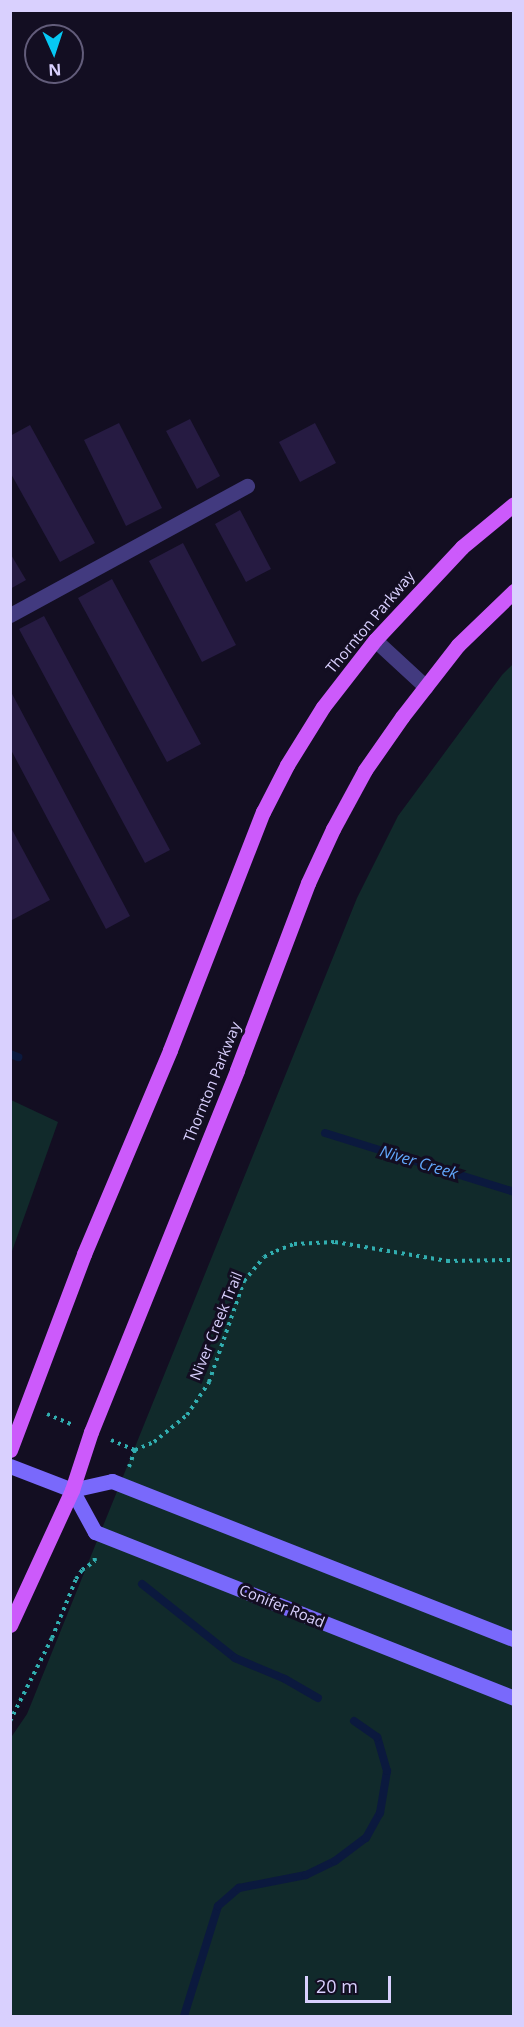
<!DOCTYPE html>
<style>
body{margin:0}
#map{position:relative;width:524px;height:2027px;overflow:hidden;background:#130e22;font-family:"Open Sans",sans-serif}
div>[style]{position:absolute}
.green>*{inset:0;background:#112a2b}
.stream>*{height:8px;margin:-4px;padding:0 4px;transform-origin:4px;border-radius:4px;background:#0b193e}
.building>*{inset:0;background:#261b42}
.path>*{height:4px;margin-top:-2px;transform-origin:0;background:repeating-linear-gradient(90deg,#31aeb0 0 3px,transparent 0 7.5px)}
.lane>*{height:15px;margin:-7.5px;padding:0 7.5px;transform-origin:7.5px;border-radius:7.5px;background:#423a7f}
.secondary>*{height:15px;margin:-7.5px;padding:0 7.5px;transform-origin:7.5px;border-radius:7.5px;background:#7969fb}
.primary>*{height:15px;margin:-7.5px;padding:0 7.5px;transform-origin:7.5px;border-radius:7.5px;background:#cc5afb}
span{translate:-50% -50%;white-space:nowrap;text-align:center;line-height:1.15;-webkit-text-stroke:6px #130e22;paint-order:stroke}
.street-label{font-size:15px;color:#d9d0fe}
.water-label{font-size:16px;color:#61a7fb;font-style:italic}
.frame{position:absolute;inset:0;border:12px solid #d9d0fe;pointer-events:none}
.north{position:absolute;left:24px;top:24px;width:60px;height:60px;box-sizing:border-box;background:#130e22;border:2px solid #625c7a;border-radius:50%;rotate:177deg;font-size:16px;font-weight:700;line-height:24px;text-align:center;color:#d9d0fe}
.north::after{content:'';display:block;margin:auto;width:21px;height:27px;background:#06c8f3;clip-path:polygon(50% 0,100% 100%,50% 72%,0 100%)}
.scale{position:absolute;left:305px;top:1976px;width:86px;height:27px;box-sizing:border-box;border:3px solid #d9d0fe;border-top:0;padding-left:8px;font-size:18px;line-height:21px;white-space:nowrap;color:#d9d0fe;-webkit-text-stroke:4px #130e22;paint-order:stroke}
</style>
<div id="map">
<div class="green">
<i style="clip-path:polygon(513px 664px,513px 2016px,11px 2016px,10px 1739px,27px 1714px,357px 898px,398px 816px,502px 675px)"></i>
<i style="clip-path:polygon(11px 1100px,58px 1122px,11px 1254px)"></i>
</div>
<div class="stream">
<i style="left:10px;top:1054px;width:9px;rotate:21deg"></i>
<i style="left:325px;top:1133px;width:198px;rotate:17.3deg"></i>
<i style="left:142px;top:1584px;width:119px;rotate:38.5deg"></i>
<i style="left:235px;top:1658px;width:54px;rotate:22.8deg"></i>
<i style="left:285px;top:1679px;width:38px;rotate:30deg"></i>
<i style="left:184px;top:2016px;width:115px;rotate:-72.8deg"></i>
<i style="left:218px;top:1906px;width:28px;rotate:-41deg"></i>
<i style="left:239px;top:1888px;width:68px;rotate:-11deg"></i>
<i style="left:306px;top:1875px;width:32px;rotate:-26deg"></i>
<i style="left:335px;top:1861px;width:39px;rotate:-37deg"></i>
<i style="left:366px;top:1838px;width:29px;rotate:-61deg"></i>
<i style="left:380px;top:1813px;width:43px;rotate:-80.5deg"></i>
<i style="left:387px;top:1771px;width:35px;rotate:-106deg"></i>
<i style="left:377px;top:1737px;width:28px;rotate:-145deg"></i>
</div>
<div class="building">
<i style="clip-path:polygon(190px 419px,220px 476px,197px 489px,166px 431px)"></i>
<i style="clip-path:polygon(119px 423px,162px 508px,126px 526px,84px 440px)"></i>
<i style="clip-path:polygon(315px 423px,336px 463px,300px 482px,279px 442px)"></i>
<i style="clip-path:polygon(30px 425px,95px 543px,60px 562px,10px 472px,10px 436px)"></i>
<i style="clip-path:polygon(240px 510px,271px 569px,246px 582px,215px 524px)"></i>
<i style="clip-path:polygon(183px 543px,236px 645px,202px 662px,149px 561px)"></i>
<i style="clip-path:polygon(10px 553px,26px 580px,10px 589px)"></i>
<i style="clip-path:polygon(112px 579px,201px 744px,167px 762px,78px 598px)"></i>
<i style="clip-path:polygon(44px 616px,170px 850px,145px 863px,19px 629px)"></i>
<i style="clip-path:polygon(10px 690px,130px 916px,106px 929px,10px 748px)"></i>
<i style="clip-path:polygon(10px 826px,50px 900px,12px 920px,10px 917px)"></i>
</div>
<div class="path">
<i style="left:10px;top:1298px;width:10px;rotate:90deg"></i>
<i style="left:47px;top:1414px;width:26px;rotate:23deg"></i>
<i style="left:111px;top:1440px;width:26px;rotate:23deg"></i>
<i style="left:135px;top:1450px;width:21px;rotate:-23deg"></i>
<i style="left:154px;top:1442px;width:43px;rotate:-39.3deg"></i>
<i style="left:187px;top:1415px;width:40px;rotate:-56deg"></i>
<i style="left:209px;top:1382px;width:107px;rotate:-70.9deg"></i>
<i style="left:244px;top:1281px;width:31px;rotate:-50deg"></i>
<i style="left:264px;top:1257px;width:13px;rotate:-27deg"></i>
<i style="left:276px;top:1251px;width:19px;rotate:-21deg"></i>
<i style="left:294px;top:1244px;width:41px;rotate:-2.8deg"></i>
<i style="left:335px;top:1242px;width:114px;rotate:9.6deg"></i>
<i style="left:447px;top:1261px;width:67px;rotate:-0.9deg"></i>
<i style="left:129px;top:1467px;width:18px;rotate:-71deg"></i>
<i style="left:10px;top:1721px;width:93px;rotate:-63.2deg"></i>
<i style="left:52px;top:1638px;width:64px;rotate:-67.9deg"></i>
<i style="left:76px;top:1579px;width:11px;rotate:-56deg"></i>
<i style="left:82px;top:1570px;width:16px;rotate:-35deg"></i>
<i style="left:95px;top:1561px;width:7px;rotate:-98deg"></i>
</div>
<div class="lane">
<i style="left:10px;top:615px;width:270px;rotate:-28.6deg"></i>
<i style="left:375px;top:640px;width:69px;rotate:42.7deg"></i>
</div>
<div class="secondary">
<i style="left:10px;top:1466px;width:66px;rotate:21.2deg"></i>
<i style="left:72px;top:1490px;width:41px;rotate:-12.7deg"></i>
<i style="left:112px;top:1481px;width:432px;rotate:21.5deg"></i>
<i style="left:72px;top:1490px;width:48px;rotate:61.3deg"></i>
<i style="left:95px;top:1532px;width:451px;rotate:21.6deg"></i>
</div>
<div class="primary">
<i style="left:10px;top:1450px;width:210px;rotate:-69.3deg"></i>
<i style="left:84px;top:1254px;width:221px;rotate:-67.1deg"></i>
<i style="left:170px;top:1050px;width:256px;rotate:-68.7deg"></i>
<i style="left:263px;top:812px;width:53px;rotate:-62.9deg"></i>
<i style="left:287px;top:765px;width:68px;rotate:-58.2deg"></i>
<i style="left:323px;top:707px;width:85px;rotate:-52.2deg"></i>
<i style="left:375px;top:640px;width:127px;rotate:-46.9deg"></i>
<i style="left:462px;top:547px;width:67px;rotate:-39.6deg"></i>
<i style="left:10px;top:1625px;width:149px;rotate:-65.3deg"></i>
<i style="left:72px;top:1490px;width:61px;rotate:-71.9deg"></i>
<i style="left:91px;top:1432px;width:390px;rotate:-68deg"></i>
<i style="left:237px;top:1070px;width:200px;rotate:-69.2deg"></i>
<i style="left:308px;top:883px;width:60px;rotate:-65.2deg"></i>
<i style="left:333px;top:829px;width:67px;rotate:-61.5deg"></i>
<i style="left:365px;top:770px;width:65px;rotate:-55.1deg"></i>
<i style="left:402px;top:717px;width:91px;rotate:-52.1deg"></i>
<i style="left:458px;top:645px;width:78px;rotate:-44deg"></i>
</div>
<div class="street-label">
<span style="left:370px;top:622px;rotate:-50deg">Thornton Parkway</span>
<span style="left:212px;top:1082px;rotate:-68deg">Thornton Parkway</span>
<span style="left:216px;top:1326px;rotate:-68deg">Niver Creek Trail</span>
<span style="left:282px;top:1606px;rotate:22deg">Conifer Road</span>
</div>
<div class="water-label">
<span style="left:419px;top:1162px;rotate:17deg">Niver Creek</span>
</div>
<div class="frame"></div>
<div class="north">N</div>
<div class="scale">20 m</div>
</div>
